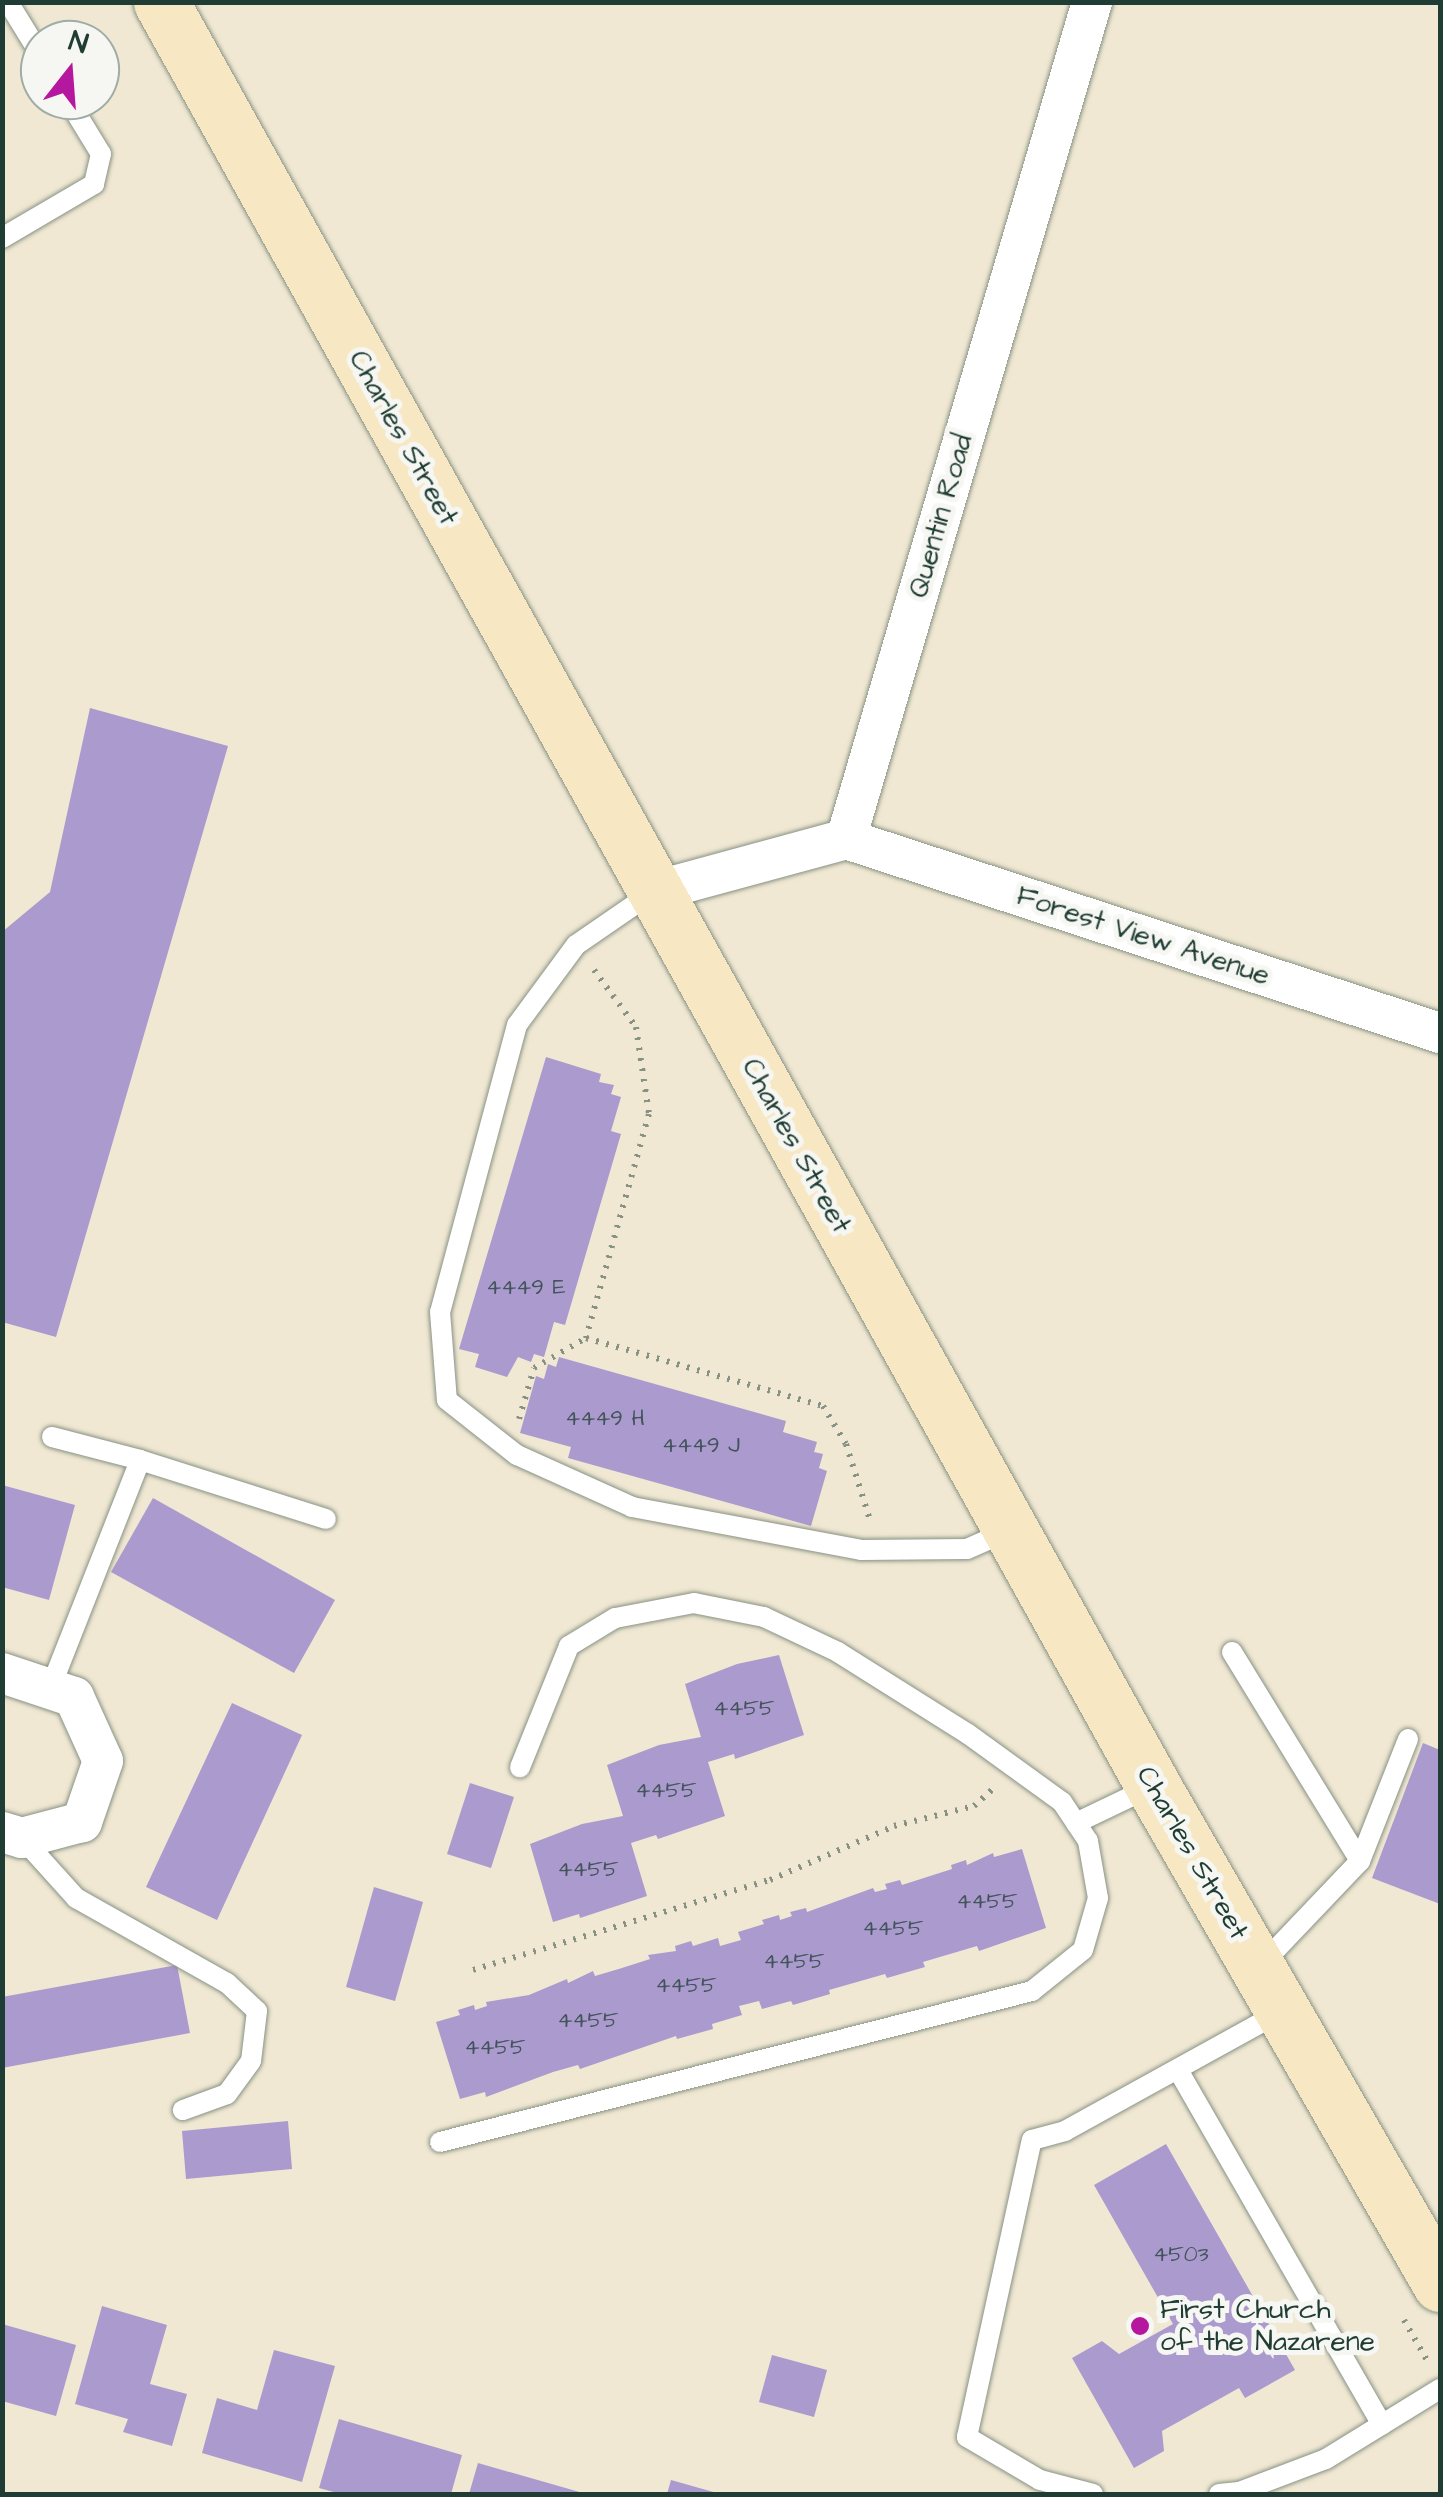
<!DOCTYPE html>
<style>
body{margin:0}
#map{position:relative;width:1443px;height:2497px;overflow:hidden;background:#f0e8d3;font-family:"Architects Daughter",sans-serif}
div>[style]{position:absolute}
.building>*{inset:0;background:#ab9ace}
.path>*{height:6px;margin-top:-3px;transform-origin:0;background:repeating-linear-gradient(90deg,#889284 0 2.5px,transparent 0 10.5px)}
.roads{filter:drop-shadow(0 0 2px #889284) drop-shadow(0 0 2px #889284)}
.lane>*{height:20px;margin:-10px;padding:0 10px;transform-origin:10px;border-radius:10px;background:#fff}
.street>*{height:40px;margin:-20px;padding:0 20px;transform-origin:20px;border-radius:20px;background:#fff}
.secondary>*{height:55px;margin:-27.5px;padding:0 27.5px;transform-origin:27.5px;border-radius:27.5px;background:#f7e8c3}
.dots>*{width:28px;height:28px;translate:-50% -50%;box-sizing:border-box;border:5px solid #f6f6f2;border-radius:50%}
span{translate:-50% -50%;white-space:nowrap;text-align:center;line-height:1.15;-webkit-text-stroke:10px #f6f6f2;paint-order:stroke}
.number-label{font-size:22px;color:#42545a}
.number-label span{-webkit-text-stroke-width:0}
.street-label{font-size:28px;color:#1f3d34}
.poi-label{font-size:28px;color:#1f3d34}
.left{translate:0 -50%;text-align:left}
.frame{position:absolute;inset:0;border:5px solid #1f3d34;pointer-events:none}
.north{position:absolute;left:20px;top:20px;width:100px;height:100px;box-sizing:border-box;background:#f6f6f2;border:2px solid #a0aca6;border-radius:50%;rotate:17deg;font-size:28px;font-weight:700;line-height:40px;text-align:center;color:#1f3d34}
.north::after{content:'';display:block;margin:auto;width:35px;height:45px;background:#b5179e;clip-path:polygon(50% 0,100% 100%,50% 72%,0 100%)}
</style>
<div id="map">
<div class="building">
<i style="clip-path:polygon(90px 708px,228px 746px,56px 1337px,2px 1322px,2px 932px,50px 892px)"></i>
<i style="clip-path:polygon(546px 1057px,601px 1074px,599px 1082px,614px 1085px,611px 1094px,621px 1097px,611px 1131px,621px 1134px,565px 1325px,554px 1322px,544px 1357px,534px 1354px,531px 1362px,518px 1357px,507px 1377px,475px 1367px,479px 1354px,459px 1349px)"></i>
<i style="clip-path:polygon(559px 1357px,786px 1421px,783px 1432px,817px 1442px,814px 1452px,823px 1454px,819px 1468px,827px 1471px,811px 1526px,568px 1458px,571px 1447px,520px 1433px,536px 1376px,544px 1379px,548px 1364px,556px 1367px)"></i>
<i style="clip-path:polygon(2px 1485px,75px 1505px,49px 1600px,2px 1587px)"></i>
<i style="clip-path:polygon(153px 1498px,335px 1600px,294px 1673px,111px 1572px)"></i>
<i style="clip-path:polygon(779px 1655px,804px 1735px,735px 1759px,734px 1754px,708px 1762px,725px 1816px,658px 1839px,656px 1835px,631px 1843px,647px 1896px,580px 1918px,579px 1914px,553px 1922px,530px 1844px,582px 1824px,623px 1816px,607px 1765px,659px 1745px,701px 1737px,685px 1684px,737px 1664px)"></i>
<i style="clip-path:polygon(232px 1703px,302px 1735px,217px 1920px,146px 1887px)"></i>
<i style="clip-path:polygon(1423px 1743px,1440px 1750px,1440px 1904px,1372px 1878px)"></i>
<i style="clip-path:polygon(470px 1783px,514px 1797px,491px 1868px,447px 1854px)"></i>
<i style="clip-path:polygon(1022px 1849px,1046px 1928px,979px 1951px,977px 1946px,923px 1962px,925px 1967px,887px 1978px,885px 1974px,829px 1990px,830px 1994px,793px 2005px,791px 2001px,762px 2009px,759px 2001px,739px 2006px,742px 2015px,712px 2024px,713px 2029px,677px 2039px,676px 2036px,580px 2069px,578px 2065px,553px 2072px,486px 2097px,485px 2092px,460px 2099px,436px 2022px,460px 2015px,458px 2010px,474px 2005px,475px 2010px,487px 2006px,486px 2002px,529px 1995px,567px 1979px,568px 1983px,593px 1971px,595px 1976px,622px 1968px,650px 1959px,648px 1955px,676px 1951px,675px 1946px,691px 1941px,693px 1946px,718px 1938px,720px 1946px,741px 1940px,738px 1932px,764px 1924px,762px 1920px,779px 1915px,780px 1920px,792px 1916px,790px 1912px,806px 1908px,807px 1912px,873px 1888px,875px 1892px,887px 1889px,885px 1884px,900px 1880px,902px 1885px,952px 1869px,951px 1865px,966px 1860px,967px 1865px,993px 1853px,994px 1857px)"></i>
<i style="clip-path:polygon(374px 1887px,423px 1902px,395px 2001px,346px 1987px)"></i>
<i style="clip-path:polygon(177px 1965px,190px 2033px,2px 2068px,2px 1997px)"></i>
<i style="clip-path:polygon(288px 2121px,292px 2169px,186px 2179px,182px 2131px)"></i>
<i style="clip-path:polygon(1166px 2144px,1295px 2370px,1245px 2398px,1239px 2388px,1162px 2431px,1164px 2451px,1134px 2468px,1072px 2358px,1102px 2341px,1119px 2354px,1173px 2324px,1094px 2185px)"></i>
<i style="clip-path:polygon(102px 2306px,167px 2325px,150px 2384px,187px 2394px,172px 2446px,123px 2432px,128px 2419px,75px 2404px)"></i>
<i style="clip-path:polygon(2px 2324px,76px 2345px,56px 2416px,2px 2401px)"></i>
<i style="clip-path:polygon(274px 2350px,335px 2366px,302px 2482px,202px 2453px,217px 2398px,257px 2410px)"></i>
<i style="clip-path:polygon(772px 2355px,827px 2370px,814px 2417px,759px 2402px)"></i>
<i style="clip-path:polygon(339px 2419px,462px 2455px,451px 2494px,341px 2494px,319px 2488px)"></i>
<i style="clip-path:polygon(478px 2463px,583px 2493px,583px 2494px,469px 2494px)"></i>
<i style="clip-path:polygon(671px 2480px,717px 2493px,717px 2494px,667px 2494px)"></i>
</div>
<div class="path">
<i style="left:594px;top:970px;width:71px;rotate:53.6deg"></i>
<i style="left:636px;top:1027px;width:88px;rotate:81.5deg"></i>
<i style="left:649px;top:1114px;width:233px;rotate:105.7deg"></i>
<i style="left:586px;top:1338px;width:247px;rotate:16deg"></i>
<i style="left:823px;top:1406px;width:44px;rotate:58.8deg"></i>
<i style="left:846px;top:1444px;width:80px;rotate:72.5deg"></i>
<i style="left:519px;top:1419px;width:53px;rotate:-73.6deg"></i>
<i style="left:534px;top:1368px;width:60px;rotate:-30deg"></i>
<i style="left:473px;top:1970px;width:310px;rotate:-16.9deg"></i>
<i style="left:770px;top:1880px;width:135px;rotate:-23.5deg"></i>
<i style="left:894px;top:1826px;width:82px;rotate:-14deg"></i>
<i style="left:974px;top:1806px;width:25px;rotate:-42deg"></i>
<i style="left:1404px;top:2320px;width:48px;rotate:60.3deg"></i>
</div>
<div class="roads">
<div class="lane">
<i style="left:8px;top:2px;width:61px;rotate:58.4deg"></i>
<i style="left:2px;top:238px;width:107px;rotate:-30.4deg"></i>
<i style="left:94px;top:184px;width:31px;rotate:-77deg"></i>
<i style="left:101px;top:154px;width:63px;rotate:-121.4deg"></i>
<i style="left:653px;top:892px;width:93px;rotate:145.5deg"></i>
<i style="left:576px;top:945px;width:99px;rotate:126.4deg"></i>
<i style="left:517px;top:1025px;width:297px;rotate:105deg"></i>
<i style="left:440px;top:1312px;width:88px;rotate:85.5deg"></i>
<i style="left:447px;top:1400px;width:89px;rotate:38.2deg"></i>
<i style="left:517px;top:1455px;width:126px;rotate:24.3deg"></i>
<i style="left:632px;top:1507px;width:233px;rotate:10.6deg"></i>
<i style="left:861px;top:1550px;width:106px;rotate:-0.5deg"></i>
<i style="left:967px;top:1549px;width:43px;rotate:-23.6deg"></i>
<i style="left:52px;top:1437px;width:91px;rotate:14.6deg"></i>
<i style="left:1232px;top:1652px;width:245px;rotate:58.5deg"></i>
<i style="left:1360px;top:1861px;width:145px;rotate:133.6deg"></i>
<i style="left:50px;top:1689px;width:246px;rotate:-68.5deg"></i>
<i style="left:140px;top:1460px;width:195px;rotate:17.6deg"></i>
<i style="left:1076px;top:1823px;width:83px;rotate:-25.6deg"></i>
<i style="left:22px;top:1838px;width:81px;rotate:48deg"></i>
<i style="left:76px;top:1898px;width:173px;rotate:29.4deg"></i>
<i style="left:227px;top:1983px;width:41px;rotate:43deg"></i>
<i style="left:257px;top:2011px;width:50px;rotate:96.8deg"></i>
<i style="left:251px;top:2061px;width:41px;rotate:126deg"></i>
<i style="left:227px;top:2094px;width:47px;rotate:160deg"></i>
<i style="left:1360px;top:1861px;width:131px;rotate:-68.5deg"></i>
<i style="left:1178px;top:2070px;width:409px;rotate:60.1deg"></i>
<i style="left:440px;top:2142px;width:611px;rotate:-14.31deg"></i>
<i style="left:1032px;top:1991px;width:65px;rotate:-38.8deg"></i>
<i style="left:1083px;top:1950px;width:54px;rotate:-73.9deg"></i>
<i style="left:1098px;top:1898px;width:58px;rotate:-100deg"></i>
<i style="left:1088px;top:1841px;width:47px;rotate:-123.7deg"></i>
<i style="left:1062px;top:1802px;width:116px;rotate:-144.1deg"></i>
<i style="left:968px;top:1734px;width:154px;rotate:-147.8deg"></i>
<i style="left:838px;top:1652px;width:82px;rotate:-154.7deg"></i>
<i style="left:764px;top:1617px;width:71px;rotate:-168.7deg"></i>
<i style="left:694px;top:1603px;width:80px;rotate:169.2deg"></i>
<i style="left:615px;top:1618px;width:54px;rotate:148.7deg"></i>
<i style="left:569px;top:1646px;width:131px;rotate:112deg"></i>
<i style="left:1093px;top:2494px;width:55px;rotate:-165.2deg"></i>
<i style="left:1040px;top:2480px;width:85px;rotate:-149.5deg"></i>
<i style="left:967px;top:2437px;width:304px;rotate:-77.7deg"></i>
<i style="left:1032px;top:2140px;width:34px;rotate:-15deg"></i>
<i style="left:1065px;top:2131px;width:247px;rotate:-28.9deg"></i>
<i style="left:1219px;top:2494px;width:20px;rotate:-6deg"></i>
<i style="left:1239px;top:2492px;width:93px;rotate:-20.8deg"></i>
<i style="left:1326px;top:2459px;width:134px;rotate:-31.6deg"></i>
</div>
<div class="street">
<i style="left:846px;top:839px;width:625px;rotate:18.09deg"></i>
<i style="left:655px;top:891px;width:198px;rotate:-15.2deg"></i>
<i style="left:846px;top:839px;width:872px;rotate:-73.62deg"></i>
<i style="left:2px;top:1673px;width:76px;rotate:18.4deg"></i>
<i style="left:74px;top:1697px;width:70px;rotate:65.6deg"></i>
<i style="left:103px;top:1761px;width:65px;rotate:109deg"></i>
<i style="left:82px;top:1822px;width:62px;rotate:165.1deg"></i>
<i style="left:22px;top:1838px;width:21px;rotate:-163deg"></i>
</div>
<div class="secondary">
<i style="left:161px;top:2px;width:2041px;rotate:60.92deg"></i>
<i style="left:1153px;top:1786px;width:575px;rotate:60.04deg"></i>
</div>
</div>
<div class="dots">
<i style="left:1140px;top:2326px;background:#b5179e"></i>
</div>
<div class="number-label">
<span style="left:526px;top:1288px">4449 E</span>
<span style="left:605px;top:1419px">4449 H</span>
<span style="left:701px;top:1446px">4449 J</span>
<span style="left:744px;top:1709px">4455</span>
<span style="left:666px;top:1791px">4455</span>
<span style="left:588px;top:1870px">4455</span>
<span style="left:987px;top:1902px">4455</span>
<span style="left:893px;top:1929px">4455</span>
<span style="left:794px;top:1962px">4455</span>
<span style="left:686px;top:1986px">4455</span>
<span style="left:588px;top:2021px">4455</span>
<span style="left:495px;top:2048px">4455</span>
<span style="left:1181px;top:2255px">4503</span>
</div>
<div class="street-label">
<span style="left:403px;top:438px;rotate:61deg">Charles Street</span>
<span style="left:941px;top:516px;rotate:-74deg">Quentin Road</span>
<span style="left:1143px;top:936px;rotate:18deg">Forest View Avenue</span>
<span style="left:796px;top:1146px;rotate:61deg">Charles Street</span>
<span style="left:1192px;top:1853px;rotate:60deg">Charles Street</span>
</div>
<div class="poi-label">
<span class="left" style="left:1160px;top:2326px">First Church<br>of the Nazarene</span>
</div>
<div class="frame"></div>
<div class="north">N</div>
</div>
